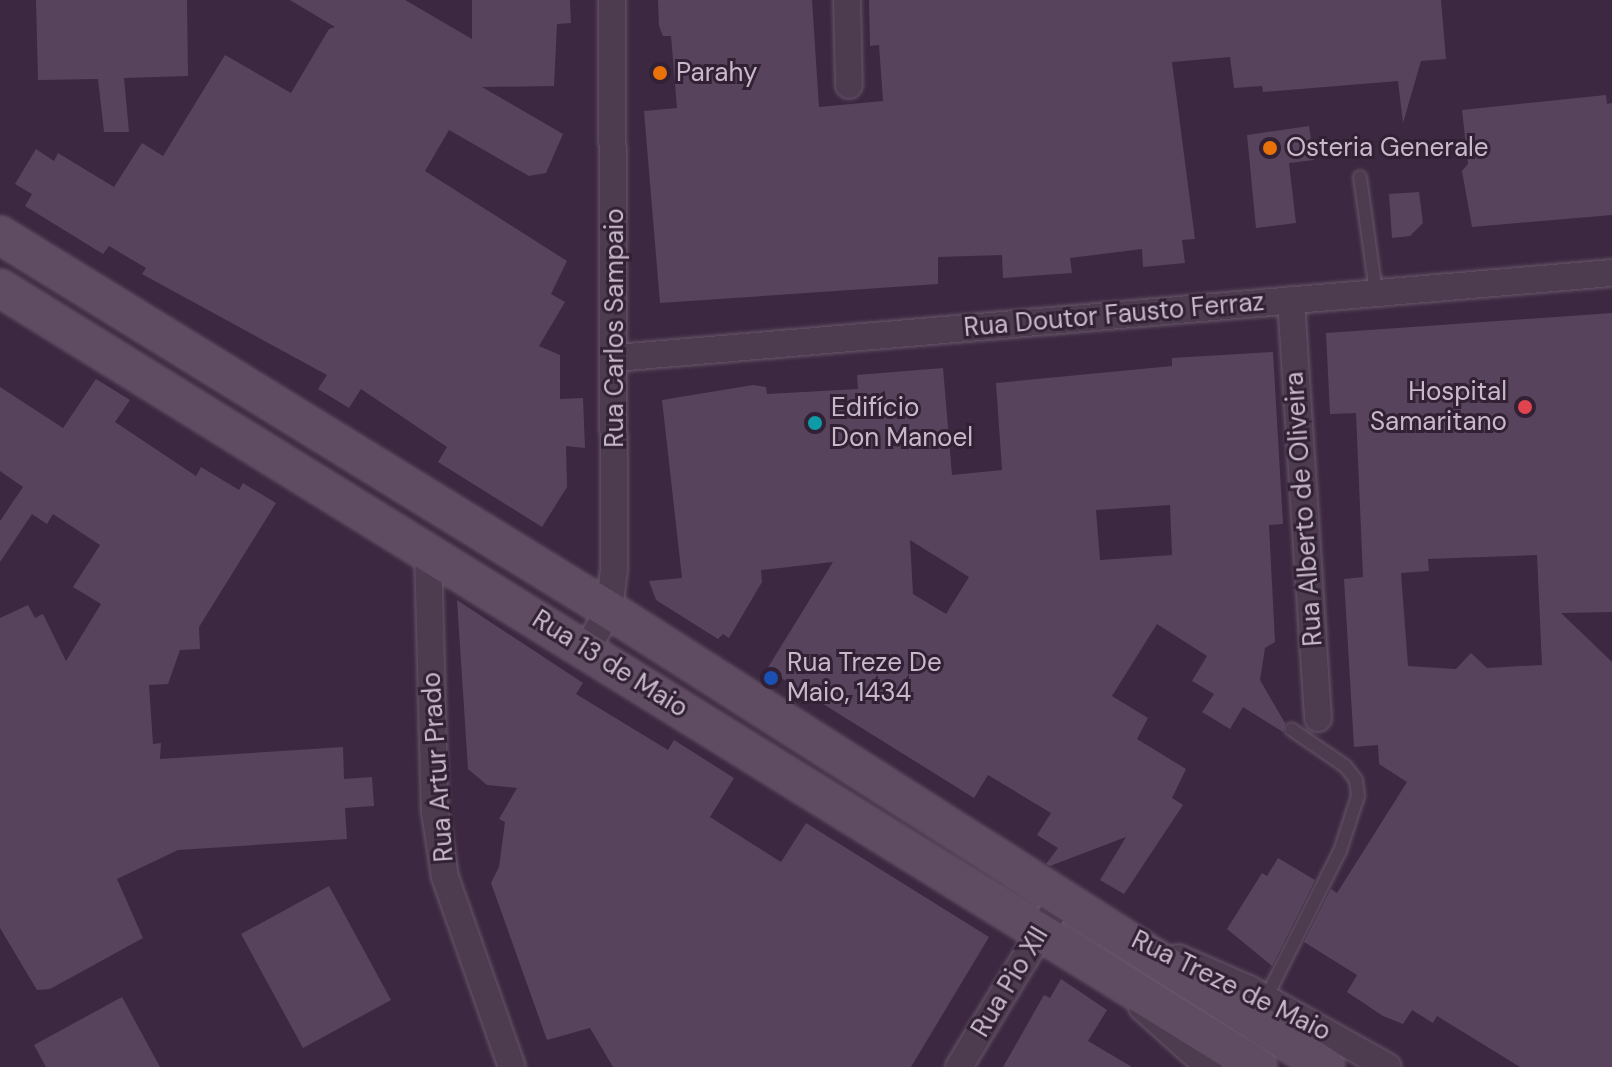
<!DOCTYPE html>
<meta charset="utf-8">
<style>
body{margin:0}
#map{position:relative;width:1612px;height:1067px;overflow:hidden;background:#3c2840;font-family:"DM Sans",sans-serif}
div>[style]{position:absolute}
.building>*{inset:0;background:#58435d}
.roads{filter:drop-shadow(0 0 2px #68576a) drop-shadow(0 0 2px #68576a)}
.lane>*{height:12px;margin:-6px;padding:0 6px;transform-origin:6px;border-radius:6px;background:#4d3c50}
.street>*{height:26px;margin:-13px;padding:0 13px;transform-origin:13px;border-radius:13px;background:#4d3c50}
.secondary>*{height:36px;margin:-18px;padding:0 18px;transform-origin:18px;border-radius:18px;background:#5f4b62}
.dots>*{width:22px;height:22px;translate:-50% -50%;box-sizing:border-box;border:4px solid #322135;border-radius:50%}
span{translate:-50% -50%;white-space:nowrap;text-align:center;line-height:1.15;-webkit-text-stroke:6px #322135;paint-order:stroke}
.poi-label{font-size:26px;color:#c8b9ca}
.left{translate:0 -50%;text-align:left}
.right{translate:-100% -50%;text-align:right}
.street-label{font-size:26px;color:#c8b9ca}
</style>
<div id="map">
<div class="building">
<i style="clip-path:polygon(36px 0,187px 0,188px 76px,124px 78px,129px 132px,104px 132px,98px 79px,38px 80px)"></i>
<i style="clip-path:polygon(290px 0,405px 0,472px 39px,472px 0,570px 0,571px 23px,557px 24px,554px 86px,482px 87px,563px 134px,546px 173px,529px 176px,449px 130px,425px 171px,567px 261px,551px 294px,565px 302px,539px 346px,560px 355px,560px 399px,583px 398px,585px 448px,566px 446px,567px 487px,542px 527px,438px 462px,447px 447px,361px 389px,349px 408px,318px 389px,327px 375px,142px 274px,146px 268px,109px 246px,103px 254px,25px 206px,32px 194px,15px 184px,36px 149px,54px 161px,58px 153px,114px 187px,142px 143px,163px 156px,225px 55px,291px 93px,329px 29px,335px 27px)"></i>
<i style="clip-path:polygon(658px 0,812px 0,819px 107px,883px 101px,879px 45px,870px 46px,869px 0,1441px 0,1446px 59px,1421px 61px,1403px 123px,1398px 81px,1263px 92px,1262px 86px,1234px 88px,1230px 57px,1172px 62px,1195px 239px,1182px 240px,1185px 263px,1143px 267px,1142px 249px,1070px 258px,1072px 273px,1003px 278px,1002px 255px,938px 257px,938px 284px,660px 303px,644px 111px,677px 108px,671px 36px,663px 36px,659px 26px)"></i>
<i style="clip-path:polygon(1606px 95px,1607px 104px,1612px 103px,1612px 215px,1472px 227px,1462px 171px,1468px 164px,1462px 110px)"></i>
<i style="clip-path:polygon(1309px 126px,1314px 160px,1289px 163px,1296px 223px,1256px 228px,1247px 135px)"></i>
<i style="clip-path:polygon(1419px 192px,1423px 223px,1410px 236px,1392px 238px,1389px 194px)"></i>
<i style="clip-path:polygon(evenodd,1612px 313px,1612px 612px,1561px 613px,1612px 662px,1612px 1067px,1520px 1067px,1437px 1016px,1433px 1023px,1412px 1010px,1403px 1024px,1383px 1016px,1347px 992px,1357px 975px,1304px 942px,1331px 889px,1337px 893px,1407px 782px,1379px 764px,1378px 745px,1354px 747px,1344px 579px,1363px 577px,1356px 413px,1330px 414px,1326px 333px,1612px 313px,1537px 555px,1542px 665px,1487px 668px,1471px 653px,1456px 669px,1408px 666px,1401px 573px,1429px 571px,1428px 559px,1537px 555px)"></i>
<i style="clip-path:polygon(evenodd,1273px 352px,1283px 524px,1269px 525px,1275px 642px,1265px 648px,1260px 680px,1285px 723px,1283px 732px,1243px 707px,1230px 729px,1202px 712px,1214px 694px,1192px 681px,1207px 656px,1157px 624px,1112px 696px,1148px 718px,1137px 739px,1186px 769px,1172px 798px,1183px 805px,1124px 894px,1100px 880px,1126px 837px,1050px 866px,1046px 864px,1058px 848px,1037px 835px,1051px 813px,988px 775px,974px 798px,767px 669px,833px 562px,761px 570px,762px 582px,729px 638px,723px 634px,718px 639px,656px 600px,649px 581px,682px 578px,662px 400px,753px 385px,766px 387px,767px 394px,858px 389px,857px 375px,943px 368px,952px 475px,1002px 470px,996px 383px,1172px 366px,1172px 358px,1273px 352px,1170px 505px,1172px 555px,1100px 560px,1096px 510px,1170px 505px,1273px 352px,910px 540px,969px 577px,946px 614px,913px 594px,910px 540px)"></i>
<i style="clip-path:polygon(96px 379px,130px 400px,115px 422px,196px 476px,201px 467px,239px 490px,243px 483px,276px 503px,199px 627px,200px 649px,180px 650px,168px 684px,149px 685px,153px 744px,161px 743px,160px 759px,343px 747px,344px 779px,372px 777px,374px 806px,345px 808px,347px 839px,178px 850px,117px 879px,143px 938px,50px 989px,37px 990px,0 928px,0 618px,28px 605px,35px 618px,43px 614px,66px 661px,101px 604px,73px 587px,100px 545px,53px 514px,47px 524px,32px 514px,0 562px,0 521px,23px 487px,0 471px,0 387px,63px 428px)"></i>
<i style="clip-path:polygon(457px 600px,583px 683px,576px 694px,668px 750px,674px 740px,734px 778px,710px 817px,781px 862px,806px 823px,989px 937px,911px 1067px,613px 1067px,590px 1028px,547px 1040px,491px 883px,499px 867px,505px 822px,499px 819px,517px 788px,487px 785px,468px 769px)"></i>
<i style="clip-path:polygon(1278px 858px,1315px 880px,1272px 966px,1227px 929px,1262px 873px,1267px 876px)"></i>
<i style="clip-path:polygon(329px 886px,391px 1000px,303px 1048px,241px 934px)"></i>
<i style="clip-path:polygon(1061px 979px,1107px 1010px,1088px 1041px,1132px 1067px,1003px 1067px,1044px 995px,1050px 998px)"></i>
<i style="clip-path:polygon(122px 997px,160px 1067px,46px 1067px,34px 1045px)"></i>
</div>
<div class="roads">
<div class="lane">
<i style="left:1360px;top:177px;width:117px;rotate:82.1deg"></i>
<i style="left:1272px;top:986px;width:151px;rotate:-63.3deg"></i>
<i style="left:1340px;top:851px;width:58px;rotate:-71.9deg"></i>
<i style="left:1358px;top:796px;width:16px;rotate:-97deg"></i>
<i style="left:1356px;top:780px;width:18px;rotate:-128deg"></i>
<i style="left:1345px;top:766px;width:65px;rotate:-145.6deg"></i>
</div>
<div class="street">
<i style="left:847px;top:0;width:85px;rotate:88.7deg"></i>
<i style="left:1291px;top:300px;width:419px;rotate:86.3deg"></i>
<i style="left:616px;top:358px;width:1000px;rotate:-4.88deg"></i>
<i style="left:428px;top:552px;width:260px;rotate:88.5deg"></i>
<i style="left:435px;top:812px;width:66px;rotate:81.3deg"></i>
<i style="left:445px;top:877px;width:201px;rotate:70.6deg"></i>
<i style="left:586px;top:650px;width:46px;rotate:-60.1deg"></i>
<i style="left:609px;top:610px;width:39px;rotate:-83deg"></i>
<i style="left:614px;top:571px;width:571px;rotate:-90.2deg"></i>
<i style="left:1178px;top:958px;width:77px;rotate:23.6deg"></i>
<i style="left:1249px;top:989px;width:159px;rotate:29.3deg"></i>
<i style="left:1142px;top:1007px;width:90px;rotate:41.8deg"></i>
<i style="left:959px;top:1067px;width:199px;rotate:-58.8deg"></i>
</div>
<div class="secondary">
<i style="left:0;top:235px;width:715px;rotate:31.62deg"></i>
<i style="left:609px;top:610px;width:850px;rotate:32.51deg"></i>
<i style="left:0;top:288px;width:1480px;rotate:31.77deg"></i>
</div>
</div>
<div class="dots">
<i style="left:660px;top:73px;background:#e8710a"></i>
<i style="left:1270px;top:148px;background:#e8710a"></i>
<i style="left:1525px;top:407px;background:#e0444e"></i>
<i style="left:815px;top:423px;background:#0f9aa8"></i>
<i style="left:771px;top:678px;background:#1a4fb4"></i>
</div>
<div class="poi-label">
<span class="left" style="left:676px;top:73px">Parahy</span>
<span class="left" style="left:1286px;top:148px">Osteria Generale</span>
<span class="right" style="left:1507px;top:407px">Hospital<br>Samaritano</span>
<span class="left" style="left:831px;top:423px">Edifício<br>Don Manoel</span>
<span class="left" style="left:787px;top:678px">Rua Treze De<br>Maio, 1434</span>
</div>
<div class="street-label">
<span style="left:1114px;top:315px;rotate:-5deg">Rua Doutor Fausto Ferraz</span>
<span style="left:615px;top:328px;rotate:-90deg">Rua Carlos Sampaio</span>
<span style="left:1304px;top:509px;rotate:-94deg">Rua Alberto de Oliveira</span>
<span style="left:610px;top:664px;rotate:32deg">Rua 13 de Maio</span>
<span style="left:438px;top:767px;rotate:-94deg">Rua Artur Prado</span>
<span style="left:1010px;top:982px;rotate:-59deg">Rua Pio XII</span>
<span style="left:1231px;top:986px;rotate:26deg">Rua Treze de Maio</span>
</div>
</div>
